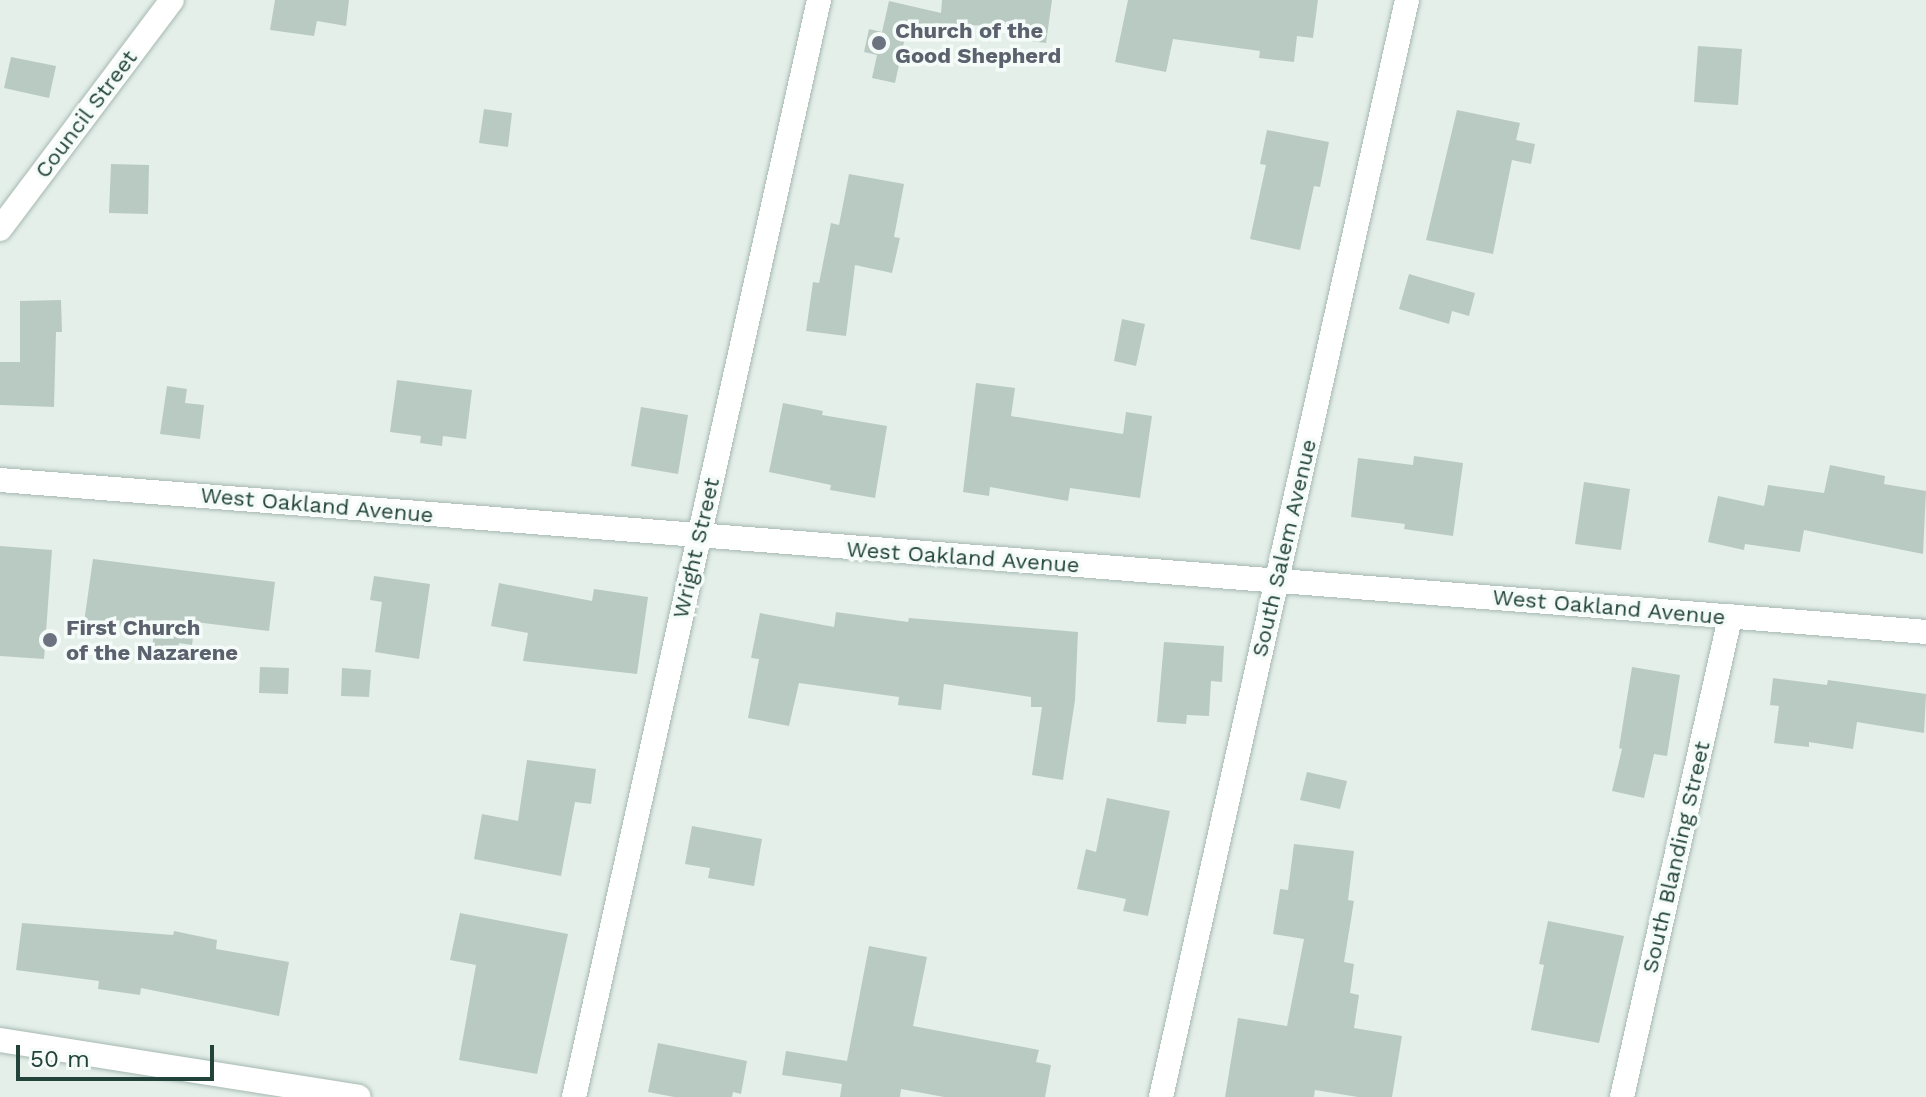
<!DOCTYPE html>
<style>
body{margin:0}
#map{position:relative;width:1926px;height:1097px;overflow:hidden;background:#e4efea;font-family:"Work Sans",sans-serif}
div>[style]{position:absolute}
.building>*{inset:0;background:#b9cac3}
.roads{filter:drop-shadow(0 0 2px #a6b8b1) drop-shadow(0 0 2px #a6b8b1)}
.minor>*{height:24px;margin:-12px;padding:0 12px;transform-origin:12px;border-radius:12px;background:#fff}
.dots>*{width:22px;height:22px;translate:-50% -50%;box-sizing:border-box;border:4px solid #f5fbf8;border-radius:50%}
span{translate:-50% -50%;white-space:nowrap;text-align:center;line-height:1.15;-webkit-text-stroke:7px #f5fbf8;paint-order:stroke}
.worship-label{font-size:22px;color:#5b616d;font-weight:700}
.left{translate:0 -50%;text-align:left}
.street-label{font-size:22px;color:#214339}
.scale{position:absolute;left:16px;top:1045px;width:198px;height:36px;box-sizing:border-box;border:4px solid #214339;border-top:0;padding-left:10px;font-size:24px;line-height:28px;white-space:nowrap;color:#214339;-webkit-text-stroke:6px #f5fbf8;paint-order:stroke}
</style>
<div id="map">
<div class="building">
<i style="clip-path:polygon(275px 0,349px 0,346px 26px,317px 21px,314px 36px,270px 30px)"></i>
<i style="clip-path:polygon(942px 0,1052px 0,1046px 43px,1006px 38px,1008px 26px,908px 24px,895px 83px,872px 78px,877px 55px,864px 52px,869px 29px,882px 32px,889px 1px,941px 13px)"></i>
<i style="clip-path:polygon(1128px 0,1318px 0,1313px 38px,1297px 36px,1294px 62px,1259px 58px,1260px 51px,1173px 39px,1166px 72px,1115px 62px)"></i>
<i style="clip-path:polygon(1698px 46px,1742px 49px,1738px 105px,1694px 102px)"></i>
<i style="clip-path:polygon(11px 57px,56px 66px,49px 98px,4px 88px)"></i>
<i style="clip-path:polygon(484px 109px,512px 113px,508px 147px,479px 143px)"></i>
<i style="clip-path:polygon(1457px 110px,1520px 123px,1516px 140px,1535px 144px,1531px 164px,1512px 160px,1493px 254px,1426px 240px)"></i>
<i style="clip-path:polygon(1267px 130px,1329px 142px,1320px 187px,1314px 186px,1300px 250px,1250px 239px,1266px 165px,1260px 164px)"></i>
<i style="clip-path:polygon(111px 164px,149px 165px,148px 214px,109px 213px)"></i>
<i style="clip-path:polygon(849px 174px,904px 184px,894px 237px,900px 238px,892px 273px,855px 265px,846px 336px,806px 331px,813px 282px,819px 283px,831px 223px,839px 225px)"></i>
<i style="clip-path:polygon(1409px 274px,1475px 293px,1469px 316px,1452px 311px,1449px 324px,1399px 309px)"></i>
<i style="clip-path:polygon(61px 300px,62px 332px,56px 332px,54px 407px,0 405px,0 362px,20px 362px,20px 301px)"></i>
<i style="clip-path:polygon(1122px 319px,1145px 324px,1136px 366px,1114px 361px)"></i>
<i style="clip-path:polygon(397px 380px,472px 390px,466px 439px,443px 436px,442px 446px,420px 443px,421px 436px,390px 432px)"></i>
<i style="clip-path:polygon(976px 383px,1015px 388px,1011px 416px,1123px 434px,1126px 412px,1152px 416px,1140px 498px,1070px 488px,1068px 501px,990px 487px,989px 496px,963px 492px)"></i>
<i style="clip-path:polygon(167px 386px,187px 389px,185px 403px,204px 405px,200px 439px,160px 434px)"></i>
<i style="clip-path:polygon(783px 403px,823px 411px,822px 415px,887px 426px,875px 498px,830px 490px,831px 485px,769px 472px)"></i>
<i style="clip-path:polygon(641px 407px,688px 415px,678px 474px,631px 466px)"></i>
<i style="clip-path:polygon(1414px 456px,1463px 463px,1453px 536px,1404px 529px,1405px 524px,1351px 517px,1358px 458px,1413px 465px)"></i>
<i style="clip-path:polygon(1830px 465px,1885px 476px,1884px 484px,1926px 491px,1923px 554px,1804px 530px,1800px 552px,1745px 544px,1744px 550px,1708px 542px,1718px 496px,1764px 506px,1768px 485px,1824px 493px)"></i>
<i style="clip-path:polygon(1584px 482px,1630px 489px,1621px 550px,1575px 544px)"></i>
<i style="clip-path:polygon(0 546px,52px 550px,44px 659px,0 656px)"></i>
<i style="clip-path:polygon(93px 559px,275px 582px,269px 631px,195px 622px,192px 645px,179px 643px,177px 659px,151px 656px,154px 632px,84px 622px)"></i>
<i style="clip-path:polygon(374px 576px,430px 584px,419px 659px,375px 652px,382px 602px,370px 600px)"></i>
<i style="clip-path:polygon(499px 583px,592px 601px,594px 589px,648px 597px,637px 674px,523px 661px,528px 633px,491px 626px)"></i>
<i style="clip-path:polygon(836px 612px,908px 622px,909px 618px,1078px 632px,1075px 700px,1063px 780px,1032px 775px,1042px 707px,1031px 707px,1031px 697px,944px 684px,941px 710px,898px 705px,899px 697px,799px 683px,789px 726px,748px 718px,759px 659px,751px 658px,760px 613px,834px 627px)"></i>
<i style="clip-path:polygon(1164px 642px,1224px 646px,1222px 682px,1211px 681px,1209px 716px,1187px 715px,1186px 724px,1157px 722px)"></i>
<i style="clip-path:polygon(260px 667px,289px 668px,288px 694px,259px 693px)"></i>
<i style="clip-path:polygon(1632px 667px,1680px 675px,1667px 756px,1654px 754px,1644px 798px,1612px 791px,1622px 749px,1619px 748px)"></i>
<i style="clip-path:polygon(342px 668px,371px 670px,369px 697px,341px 696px)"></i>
<i style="clip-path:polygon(1773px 678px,1827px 685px,1828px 680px,1926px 694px,1924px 733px,1857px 722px,1853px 749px,1809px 742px,1809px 747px,1774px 743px,1779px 706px,1770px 705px)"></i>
<i style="clip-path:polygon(527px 760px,596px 769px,591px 804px,575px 802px,561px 876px,474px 859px,482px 814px,518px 821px)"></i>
<i style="clip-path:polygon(1307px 772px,1347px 781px,1340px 809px,1300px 800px)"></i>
<i style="clip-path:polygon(1107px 798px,1170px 811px,1148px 916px,1123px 911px,1126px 899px,1077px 889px,1086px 849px,1096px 852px)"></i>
<i style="clip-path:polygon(692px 826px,762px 839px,754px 886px,708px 878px,710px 868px,685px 864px)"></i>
<i style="clip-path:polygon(1294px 844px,1354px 851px,1348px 900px,1354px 901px,1344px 962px,1354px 964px,1350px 993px,1359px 995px,1354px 1028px,1402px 1036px,1392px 1097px,1358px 1097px,1315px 1090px,1314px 1097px,1225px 1097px,1238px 1018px,1287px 1026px,1304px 939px,1273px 934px,1280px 889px,1288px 890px)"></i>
<i style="clip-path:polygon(460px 913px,568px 934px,537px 1074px,459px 1060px,476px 965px,450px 960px)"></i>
<i style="clip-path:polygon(1548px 921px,1624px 936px,1599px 1043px,1531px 1030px,1544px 965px,1539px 964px)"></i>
<i style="clip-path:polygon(22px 923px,173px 935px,174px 931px,217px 940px,216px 949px,289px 962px,279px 1016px,141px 988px,140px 995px,98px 989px,99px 981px,16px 970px)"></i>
<i style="clip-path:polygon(869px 946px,927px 957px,913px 1026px,1039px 1050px,1036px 1062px,1051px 1065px,1045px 1097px,944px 1097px,901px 1089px,900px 1097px,840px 1097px,842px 1084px,782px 1075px,786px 1051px,847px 1061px)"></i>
<i style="clip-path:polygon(658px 1043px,747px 1061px,741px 1094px,733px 1092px,732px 1097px,674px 1097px,648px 1092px)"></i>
</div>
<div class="roads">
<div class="minor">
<i style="left:0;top:229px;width:286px;rotate:-53.1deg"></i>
<i style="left:0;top:480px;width:1932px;rotate:4.51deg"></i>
<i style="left:0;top:1040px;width:363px;rotate:9deg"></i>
<i style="left:574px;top:1097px;width:1124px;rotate:-77.41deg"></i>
<i style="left:1161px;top:1097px;width:1124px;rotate:-77.36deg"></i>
<i style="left:1622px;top:1097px;width:493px;rotate:-77.3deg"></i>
</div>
</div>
<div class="dots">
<i style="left:879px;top:43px;background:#6b7280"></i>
<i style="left:50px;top:640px;background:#6b7280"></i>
</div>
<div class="worship-label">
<span class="left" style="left:895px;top:43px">Church of the<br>Good Shepherd</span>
<span class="left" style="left:66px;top:640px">First Church<br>of the Nazarene</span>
</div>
<div class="street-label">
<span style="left:86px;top:114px;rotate:-53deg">Council Street</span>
<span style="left:317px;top:505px;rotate:5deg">West Oakland Avenue</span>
<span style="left:696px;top:548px;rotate:-77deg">Wright Street</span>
<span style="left:1284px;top:548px;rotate:-77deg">South Salem Avenue</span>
<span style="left:963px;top:557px;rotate:4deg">West Oakland Avenue</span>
<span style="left:1609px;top:607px;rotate:5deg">West Oakland Avenue</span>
<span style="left:1676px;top:857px;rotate:-77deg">South Blanding Street</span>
</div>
<div class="scale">50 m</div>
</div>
